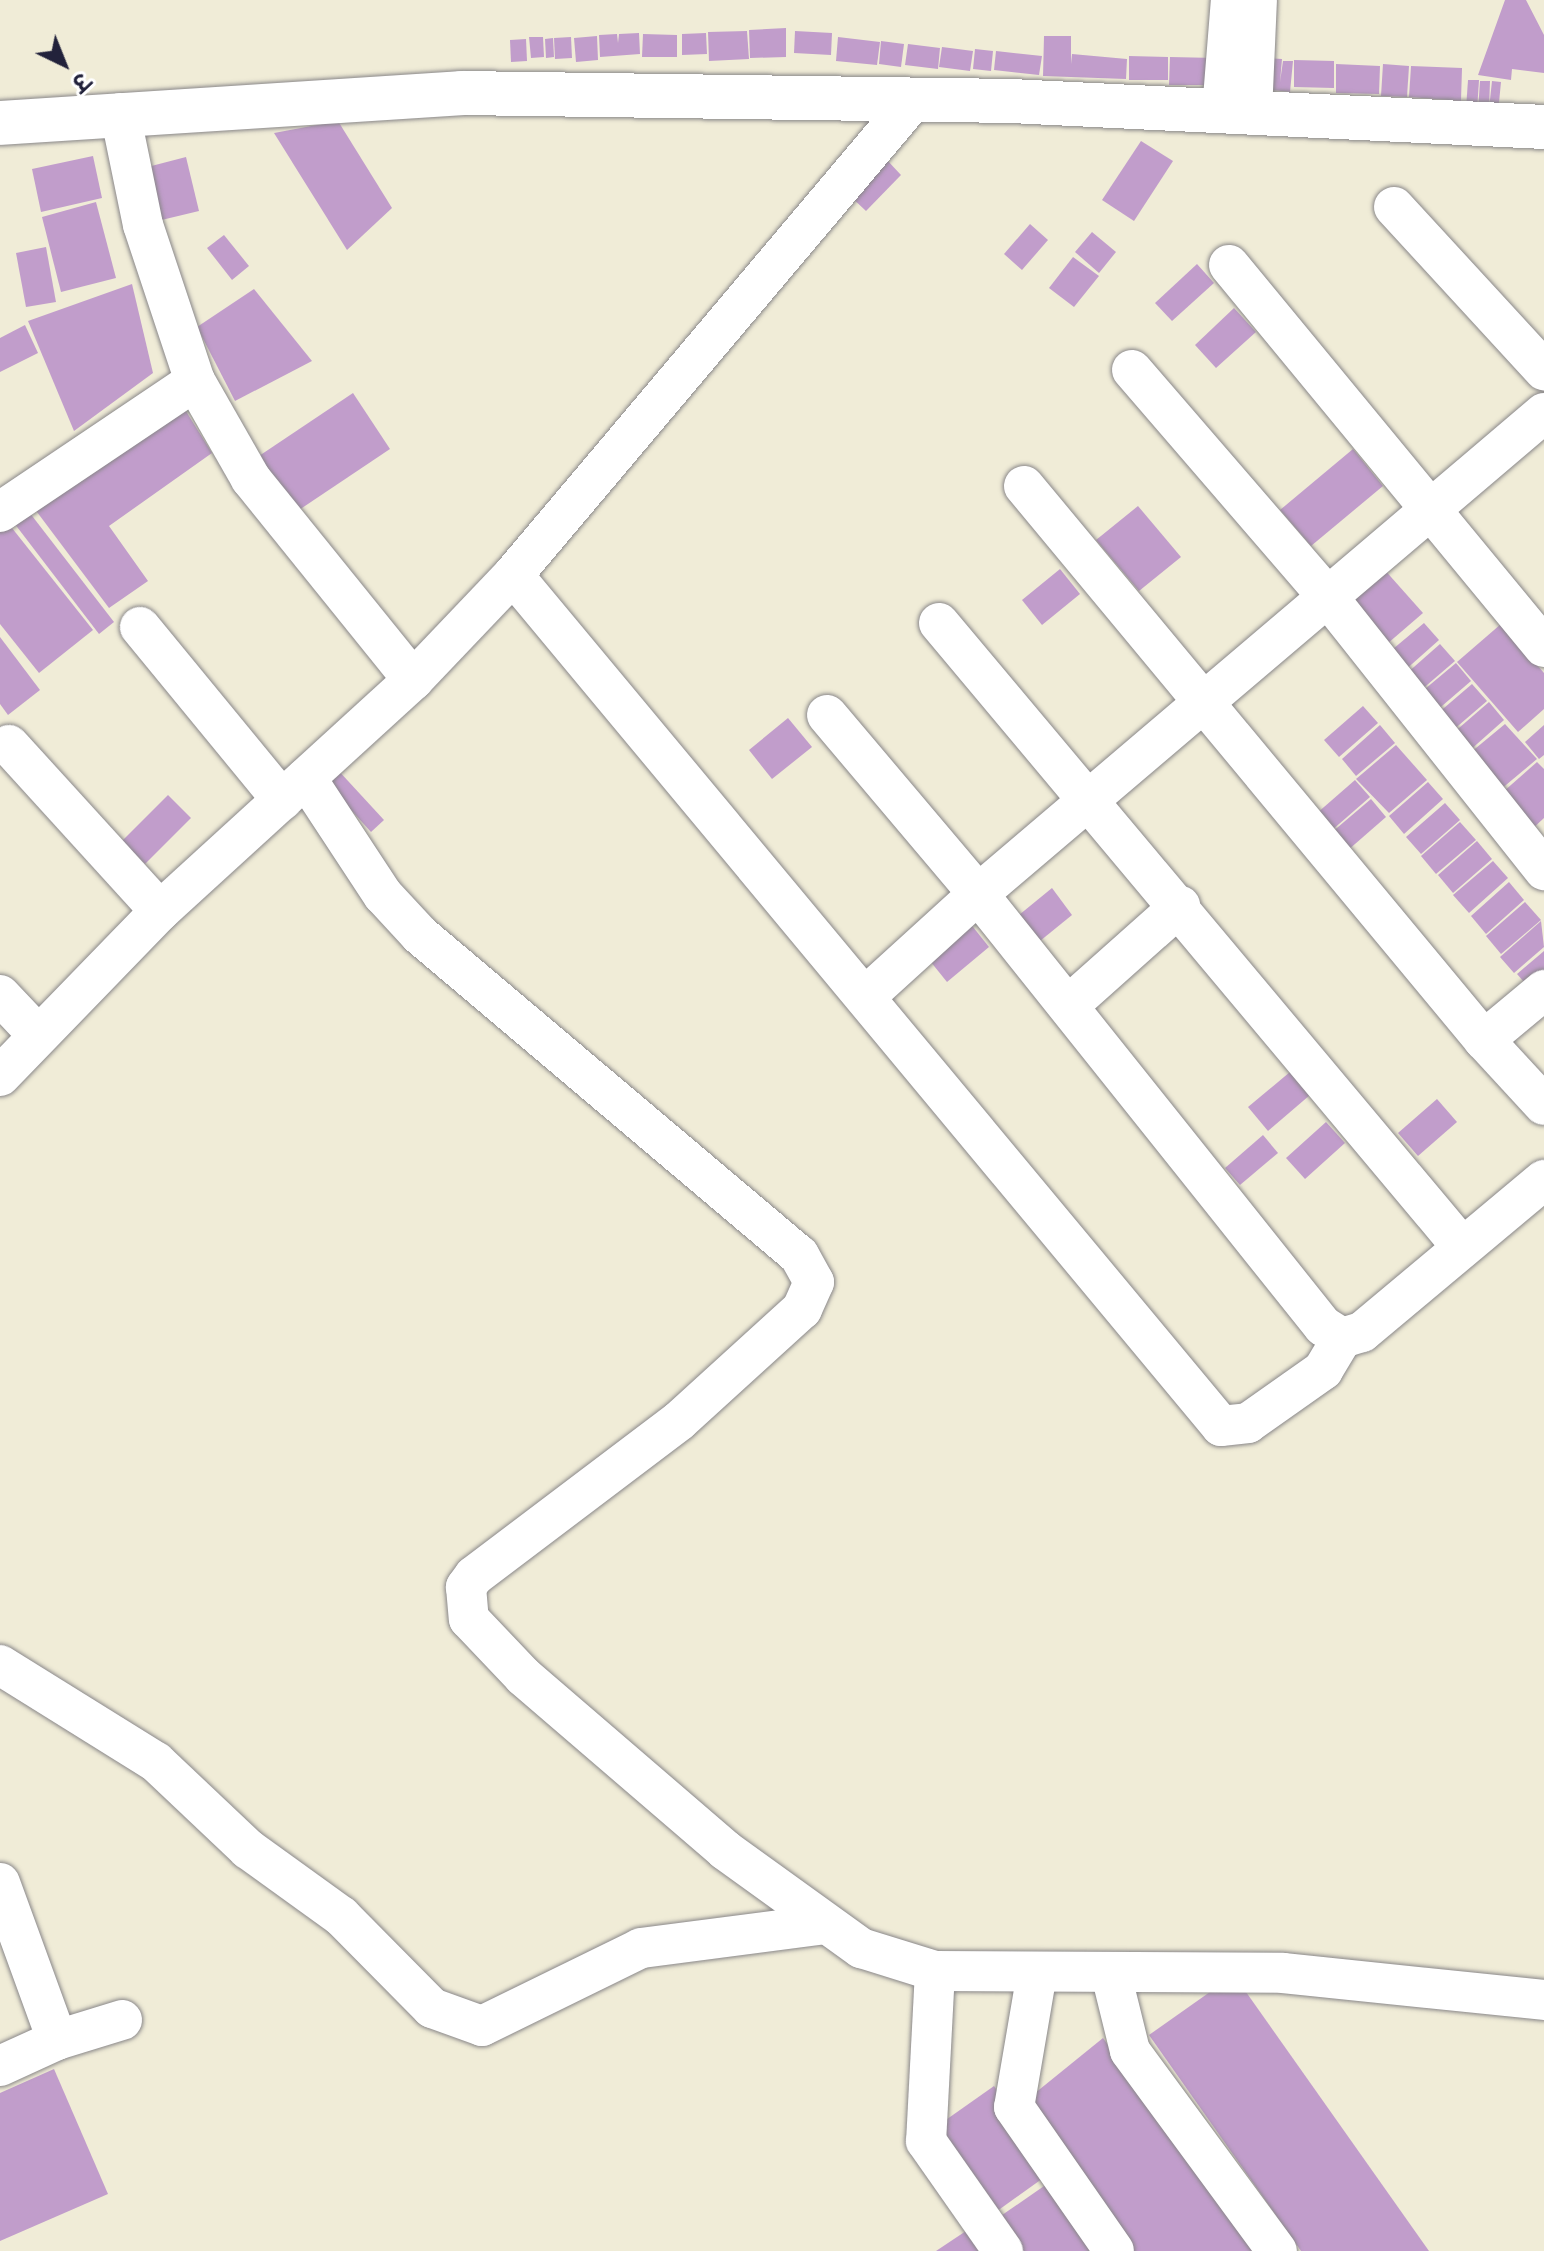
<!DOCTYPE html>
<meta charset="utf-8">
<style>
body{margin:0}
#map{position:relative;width:1544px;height:2251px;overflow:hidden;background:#f0ecd7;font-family:"Shantell Sans","Playpen Sans Deva",sans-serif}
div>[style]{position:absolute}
.building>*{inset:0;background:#c19dcb}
.roads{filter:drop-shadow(0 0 2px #898789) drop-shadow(0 0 2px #898789)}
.minor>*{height:40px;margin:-20px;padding:0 20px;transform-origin:20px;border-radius:20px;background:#fff}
.major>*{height:44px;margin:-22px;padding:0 22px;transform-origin:22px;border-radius:22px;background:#fff}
span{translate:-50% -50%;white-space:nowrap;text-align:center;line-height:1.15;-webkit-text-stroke:6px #fff;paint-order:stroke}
.north{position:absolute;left:24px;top:24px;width:80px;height:80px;-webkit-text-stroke:6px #fff;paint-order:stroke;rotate:137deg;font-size:22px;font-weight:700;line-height:32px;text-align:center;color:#22223b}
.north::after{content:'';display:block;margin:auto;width:28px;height:36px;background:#22223b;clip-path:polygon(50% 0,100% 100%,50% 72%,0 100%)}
</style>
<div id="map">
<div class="building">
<i style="clip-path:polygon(1505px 0,1526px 0,1544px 35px,1544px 73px,1512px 69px,1511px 80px,1478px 75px)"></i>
<i style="clip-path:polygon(786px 28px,786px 57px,750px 58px,749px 30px)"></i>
<i style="clip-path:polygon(747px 31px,749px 59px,709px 61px,708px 32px)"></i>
<i style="clip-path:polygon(795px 31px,832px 33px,831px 55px,794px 53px)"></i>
<i style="clip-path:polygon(639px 33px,640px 54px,600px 57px,599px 35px,617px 34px,618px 43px,619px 34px)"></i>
<i style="clip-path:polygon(706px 33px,707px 54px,682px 55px,682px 34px)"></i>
<i style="clip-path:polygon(643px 34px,677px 35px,677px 57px,642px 57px)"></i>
<i style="clip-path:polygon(597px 36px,598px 60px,576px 62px,574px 38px)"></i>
<i style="clip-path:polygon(1044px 36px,1071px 36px,1071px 64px,1072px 54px,1127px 59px,1126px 79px,1043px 76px)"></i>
<i style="clip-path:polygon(529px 37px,543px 37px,544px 57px,531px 58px)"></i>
<i style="clip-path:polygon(571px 37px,572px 58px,555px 59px,554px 38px)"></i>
<i style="clip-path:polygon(838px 37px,880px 42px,877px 65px,836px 61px)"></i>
<i style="clip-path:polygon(553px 38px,554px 57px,546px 58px,545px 39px)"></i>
<i style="clip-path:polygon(526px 39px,527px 61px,511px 62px,510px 40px)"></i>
<i style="clip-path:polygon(881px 41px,904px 44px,901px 67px,879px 64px)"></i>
<i style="clip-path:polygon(908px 44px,940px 48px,938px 69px,905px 65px)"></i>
<i style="clip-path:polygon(942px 47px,973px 51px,970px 71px,939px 67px)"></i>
<i style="clip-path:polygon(975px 49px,993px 51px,991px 71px,973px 69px)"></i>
<i style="clip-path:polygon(996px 51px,1042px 56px,1039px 75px,994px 70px)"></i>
<i style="clip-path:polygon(1129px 56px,1168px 57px,1168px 80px,1129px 80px)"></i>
<i style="clip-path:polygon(1170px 57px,1216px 58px,1214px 85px,1169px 85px)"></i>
<i style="clip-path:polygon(1266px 58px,1282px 59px,1280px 82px,1283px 61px,1293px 61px,1290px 92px,1263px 89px)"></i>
<i style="clip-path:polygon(1294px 60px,1334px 61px,1334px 88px,1294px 87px)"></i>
<i style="clip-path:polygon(1336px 64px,1380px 66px,1379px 94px,1336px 93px)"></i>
<i style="clip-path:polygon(1383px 64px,1409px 66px,1407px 97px,1381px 96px)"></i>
<i style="clip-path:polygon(1411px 66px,1462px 68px,1461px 101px,1409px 97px)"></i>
<i style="clip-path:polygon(1468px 80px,1479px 80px,1477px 110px,1466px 109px)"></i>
<i style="clip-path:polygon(1480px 81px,1490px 81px,1489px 109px,1492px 81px,1501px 82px,1498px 113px,1478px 111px)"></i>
<i style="clip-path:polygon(338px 121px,392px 208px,347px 250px,274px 133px)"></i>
<i style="clip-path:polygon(1141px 141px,1173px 161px,1134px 221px,1102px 200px)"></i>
<i style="clip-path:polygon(93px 156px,102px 198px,41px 212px,32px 169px)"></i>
<i style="clip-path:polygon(186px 157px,199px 211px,149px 223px,136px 170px)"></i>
<i style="clip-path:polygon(886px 159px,901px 175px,866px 211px,850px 196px)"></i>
<i style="clip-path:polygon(96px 202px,116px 278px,61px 292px,42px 217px)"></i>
<i style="clip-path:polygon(1030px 224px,1048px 240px,1022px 270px,1004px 254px)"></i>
<i style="clip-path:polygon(1092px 232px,1116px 252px,1099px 273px,1075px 252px)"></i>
<i style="clip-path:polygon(224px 235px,249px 266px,232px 280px,207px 248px)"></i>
<i style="clip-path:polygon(46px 247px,56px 302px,26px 307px,16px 253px)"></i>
<i style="clip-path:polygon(1073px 257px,1099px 276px,1074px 307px,1049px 288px)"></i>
<i style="clip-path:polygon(1197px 264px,1214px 283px,1172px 321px,1155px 303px)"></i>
<i style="clip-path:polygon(132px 284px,153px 373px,74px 431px,28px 321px)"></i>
<i style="clip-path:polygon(254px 289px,312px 361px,235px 401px,197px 327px)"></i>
<i style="clip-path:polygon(1234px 308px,1256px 332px,1216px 368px,1195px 345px)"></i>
<i style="clip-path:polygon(25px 325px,38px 353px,0 372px,0 338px)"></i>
<i style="clip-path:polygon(353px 393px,390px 449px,293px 514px,256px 458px)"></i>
<i style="clip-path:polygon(179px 400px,212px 453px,109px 526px,148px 581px,109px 608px,31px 504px)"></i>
<i style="clip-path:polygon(1353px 449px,1383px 486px,1311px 546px,1280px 510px)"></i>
<i style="clip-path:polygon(1138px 506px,1181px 557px,1139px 591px,1096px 540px)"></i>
<i style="clip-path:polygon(26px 508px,114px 622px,99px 634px,11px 519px)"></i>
<i style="clip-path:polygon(8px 523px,93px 630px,39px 673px,0 624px,0 530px)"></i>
<i style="clip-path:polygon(1383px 568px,1423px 613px,1387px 644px,1347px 599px)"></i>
<i style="clip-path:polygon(1060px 569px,1080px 594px,1042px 625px,1022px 600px)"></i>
<i style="clip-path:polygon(1424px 623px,1439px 640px,1403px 672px,1387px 654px)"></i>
<i style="clip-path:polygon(1501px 624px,1544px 673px,1544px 709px,1518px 732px,1457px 662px)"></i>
<i style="clip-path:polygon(0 637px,40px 690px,8px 715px,0 704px)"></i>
<i style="clip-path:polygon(1440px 644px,1455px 661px,1420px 691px,1406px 674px)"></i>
<i style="clip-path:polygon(1456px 663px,1471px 681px,1435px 712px,1419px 694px)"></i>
<i style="clip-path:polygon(1472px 684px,1487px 701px,1452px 731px,1437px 714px)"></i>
<i style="clip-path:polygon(1489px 702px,1504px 720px,1468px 752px,1452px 734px)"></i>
<i style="clip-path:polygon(1363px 706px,1378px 723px,1339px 757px,1324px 740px)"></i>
<i style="clip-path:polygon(788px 718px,812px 747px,772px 779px,749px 750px)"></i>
<i style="clip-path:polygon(1505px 724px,1537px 759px,1500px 790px,1470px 753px)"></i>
<i style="clip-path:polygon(1380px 725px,1395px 743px,1356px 776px,1342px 759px)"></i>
<i style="clip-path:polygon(1544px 725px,1544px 755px,1539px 759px,1525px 742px)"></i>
<i style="clip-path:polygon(1396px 745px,1427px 780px,1389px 813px,1356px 779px)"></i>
<i style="clip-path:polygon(1537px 762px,1544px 769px,1544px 818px,1530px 831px,1503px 792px)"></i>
<i style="clip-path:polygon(337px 769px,384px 820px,371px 832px,324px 780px)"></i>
<i style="clip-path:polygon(1355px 780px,1370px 797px,1331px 831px,1316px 814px)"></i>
<i style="clip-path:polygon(1428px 782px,1443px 799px,1404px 834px,1389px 816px)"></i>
<i style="clip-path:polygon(168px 795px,191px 818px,145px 864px,122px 841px)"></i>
<i style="clip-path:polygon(1371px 799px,1386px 817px,1347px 851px,1331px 833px)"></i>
<i style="clip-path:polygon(1445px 803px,1460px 820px,1421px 854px,1406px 837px)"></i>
<i style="clip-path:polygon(1460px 822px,1476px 840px,1436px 874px,1421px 856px)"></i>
<i style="clip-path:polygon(1477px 841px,1492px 859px,1453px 893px,1438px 875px)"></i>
<i style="clip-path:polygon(1493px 861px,1508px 878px,1469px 913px,1453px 895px)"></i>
<i style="clip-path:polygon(1509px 882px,1524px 900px,1486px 934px,1471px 916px)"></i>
<i style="clip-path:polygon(1052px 888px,1072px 915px,1040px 941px,1019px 915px)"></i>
<i style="clip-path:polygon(1525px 902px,1541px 920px,1501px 954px,1486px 936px)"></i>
<i style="clip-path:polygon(965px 917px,989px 947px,947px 982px,922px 951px)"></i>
<i style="clip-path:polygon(1541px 921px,1544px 947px,1514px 973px,1500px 957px)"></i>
<i style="clip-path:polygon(1544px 951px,1544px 983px,1533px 992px,1517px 974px)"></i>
<i style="clip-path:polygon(1290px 1072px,1310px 1095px,1268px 1131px,1248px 1107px)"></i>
<i style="clip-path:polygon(1437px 1099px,1457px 1122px,1418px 1156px,1398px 1133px)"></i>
<i style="clip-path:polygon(1326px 1122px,1345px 1143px,1305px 1179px,1286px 1158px)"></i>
<i style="clip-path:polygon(1263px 1135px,1278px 1153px,1240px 1185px,1225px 1168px)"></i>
<i style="clip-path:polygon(1234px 1975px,1429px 2251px,1301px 2251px,1149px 2035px)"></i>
<i style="clip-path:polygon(1103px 2038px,1256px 2251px,1131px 2251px,1024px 2102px)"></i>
<i style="clip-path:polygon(54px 2069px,108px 2194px,0 2241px,0 2093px)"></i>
<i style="clip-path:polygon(994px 2086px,1053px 2171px,993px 2214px,933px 2129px)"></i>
<i style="clip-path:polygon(1057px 2177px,1109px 2251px,1012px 2251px,992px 2222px)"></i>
<i style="clip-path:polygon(975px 2225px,989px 2251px,936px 2251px)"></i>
</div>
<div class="roads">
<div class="minor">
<i style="left:1222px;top:111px;width:111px;rotate:-85.4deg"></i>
<i style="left:120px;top:113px;width:114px;rotate:78.4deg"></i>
<i style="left:143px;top:225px;width:164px;rotate:71.6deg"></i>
<i style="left:1252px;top:113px;width:113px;rotate:-87.5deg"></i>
<i style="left:1394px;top:207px;width:222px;rotate:47.4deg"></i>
<i style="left:1229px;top:265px;width:495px;rotate:50.5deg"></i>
<i style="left:1132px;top:370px;width:298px;rotate:49.2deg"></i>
<i style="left:1327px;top:596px;width:350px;rotate:51.6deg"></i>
<i style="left:1544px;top:413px;width:743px;rotate:139.64deg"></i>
<i style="left:978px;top:894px;width:553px;rotate:51.39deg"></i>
<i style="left:1323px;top:1326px;width:22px;rotate:32deg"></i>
<i style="left:1342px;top:1338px;width:21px;rotate:-17deg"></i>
<i style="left:1362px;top:1332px;width:237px;rotate:-39.9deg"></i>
<i style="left:1024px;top:486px;width:720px;rotate:50.3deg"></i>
<i style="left:1484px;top:1040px;width:88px;rotate:47.3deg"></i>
<i style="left:0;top:512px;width:235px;rotate:-33.9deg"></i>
<i style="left:195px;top:381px;width:113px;rotate:60.3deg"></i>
<i style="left:251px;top:479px;width:258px;rotate:51.1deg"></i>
<i style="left:513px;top:575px;width:1107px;rotate:50.24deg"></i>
<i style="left:1221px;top:1426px;width:27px;rotate:-6deg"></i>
<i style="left:1248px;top:1423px;width:92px;rotate:-35.2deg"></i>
<i style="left:1323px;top:1370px;width:37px;rotate:-59deg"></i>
<i style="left:939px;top:623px;width:814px;rotate:50.03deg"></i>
<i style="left:140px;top:627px;width:224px;rotate:50.6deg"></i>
<i style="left:827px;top:715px;width:234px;rotate:49.8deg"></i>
<i style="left:978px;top:894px;width:153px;rotate:137.7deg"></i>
<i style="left:9px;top:745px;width:224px;rotate:47.7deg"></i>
<i style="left:306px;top:778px;width:140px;rotate:56.7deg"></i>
<i style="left:383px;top:895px;width:54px;rotate:47.2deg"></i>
<i style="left:420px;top:935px;width:496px;rotate:40.2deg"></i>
<i style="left:799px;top:1255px;width:31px;rotate:61deg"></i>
<i style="left:814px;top:1282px;width:30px;rotate:114deg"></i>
<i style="left:802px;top:1309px;width:166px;rotate:137.7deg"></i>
<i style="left:679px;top:1421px;width:257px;rotate:142.9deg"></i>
<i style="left:474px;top:1576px;width:14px;rotate:126deg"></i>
<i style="left:466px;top:1587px;width:32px;rotate:85deg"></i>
<i style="left:469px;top:1619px;width:79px;rotate:46.5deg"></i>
<i style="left:523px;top:1676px;width:267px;rotate:40.7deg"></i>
<i style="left:725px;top:1850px;width:168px;rotate:35.8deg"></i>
<i style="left:861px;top:1948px;width:77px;rotate:17.3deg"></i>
<i style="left:935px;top:1971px;width:348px;rotate:0.3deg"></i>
<i style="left:1283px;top:1973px;width:262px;rotate:5.9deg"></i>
<i style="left:0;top:995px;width:55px;rotate:46.5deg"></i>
<i style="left:1069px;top:1005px;width:149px;rotate:-41.7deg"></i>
<i style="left:1484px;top:1040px;width:78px;rotate:-39.8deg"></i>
<i style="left:0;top:1076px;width:230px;rotate:-45.9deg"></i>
<i style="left:160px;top:911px;width:343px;rotate:-42.4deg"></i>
<i style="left:413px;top:680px;width:145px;rotate:-46.4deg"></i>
<i style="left:513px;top:575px;width:619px;rotate:-49.85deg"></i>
<i style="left:0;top:1665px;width:184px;rotate:31.9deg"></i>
<i style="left:156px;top:1762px;width:127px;rotate:43.4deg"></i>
<i style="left:248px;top:1849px;width:115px;rotate:35.8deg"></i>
<i style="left:341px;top:1916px;width:129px;rotate:45.3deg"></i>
<i style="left:432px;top:2008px;width:53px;rotate:19.8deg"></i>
<i style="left:482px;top:2026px;width:177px;rotate:-26.1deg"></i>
<i style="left:641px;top:1948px;width:186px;rotate:-7.4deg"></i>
<i style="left:0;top:1883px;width:167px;rotate:70deg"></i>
<i style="left:935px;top:1971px;width:170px;rotate:93deg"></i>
<i style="left:926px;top:2141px;width:134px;rotate:55deg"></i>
<i style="left:1037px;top:1973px;width:136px;rotate:99.7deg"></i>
<i style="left:1014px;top:2107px;width:175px;rotate:55.2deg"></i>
<i style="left:1111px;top:1974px;width:79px;rotate:76.1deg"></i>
<i style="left:1130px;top:2051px;width:248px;rotate:53.7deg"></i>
<i style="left:0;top:2066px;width:63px;rotate:-24.5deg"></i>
<i style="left:57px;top:2040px;width:68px;rotate:-17.1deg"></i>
</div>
<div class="major">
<i style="left:0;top:123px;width:462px;rotate:-3.7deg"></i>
<i style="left:461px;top:93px;width:550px;rotate:0.83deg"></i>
<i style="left:1011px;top:101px;width:534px;rotate:2.79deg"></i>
</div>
</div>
<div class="north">उ</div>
</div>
